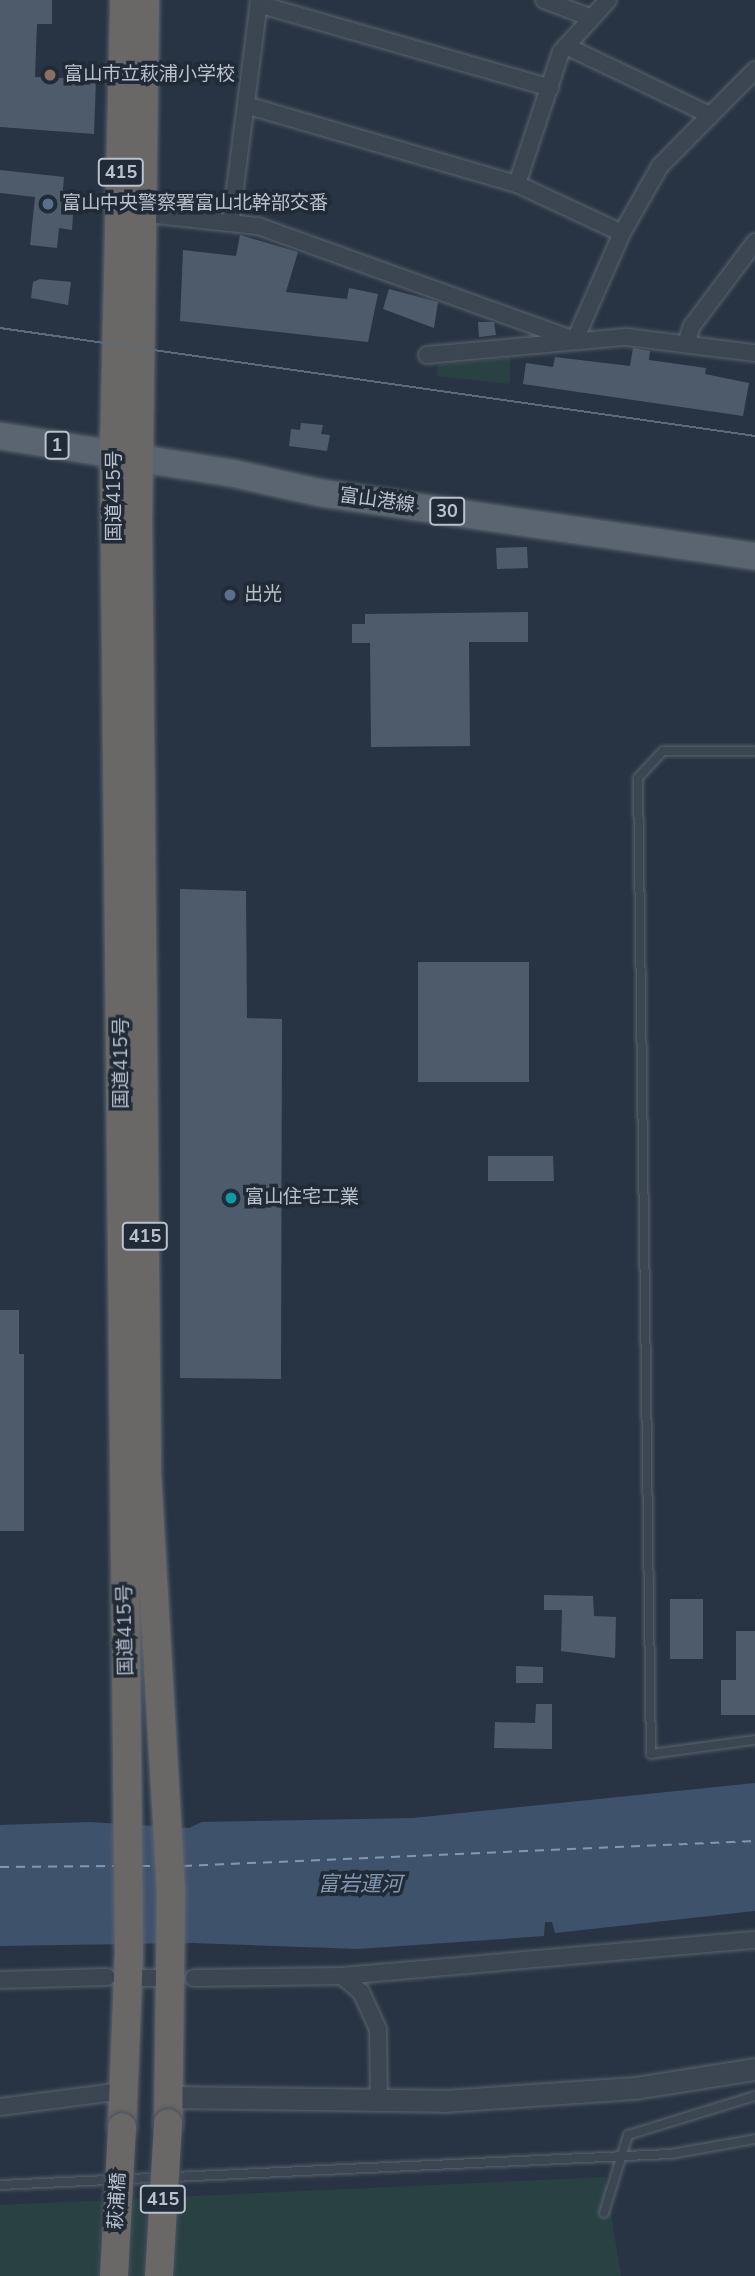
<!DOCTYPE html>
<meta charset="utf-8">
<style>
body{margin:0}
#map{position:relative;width:755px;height:2276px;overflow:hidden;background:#283443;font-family:"Nunito Sans","Noto Sans JP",sans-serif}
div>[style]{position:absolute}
.green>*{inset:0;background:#2a4144}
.water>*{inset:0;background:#3f526b}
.ferry>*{height:2px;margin-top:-1px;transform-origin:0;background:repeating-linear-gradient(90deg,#8298b2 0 9px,transparent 0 16px)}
.building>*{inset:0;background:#4e5b6b}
.roads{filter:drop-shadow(0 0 2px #5b6470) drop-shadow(0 0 2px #5b6470)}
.service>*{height:8px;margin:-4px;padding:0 4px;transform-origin:4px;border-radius:4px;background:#3c4652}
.minor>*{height:16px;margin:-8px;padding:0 8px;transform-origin:8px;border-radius:8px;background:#3c4652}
.tertiary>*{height:21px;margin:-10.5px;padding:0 10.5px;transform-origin:10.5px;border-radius:10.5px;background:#3c4652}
.primary>*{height:26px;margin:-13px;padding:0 13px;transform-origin:13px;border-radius:13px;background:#5b6572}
.trunk>*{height:28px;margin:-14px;padding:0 14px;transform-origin:14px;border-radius:14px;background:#6a6866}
.tram>*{height:2px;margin:-1px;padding:0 1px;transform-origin:1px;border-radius:1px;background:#5f6a79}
.bridges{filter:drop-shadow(0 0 2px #47515d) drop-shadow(0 0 2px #47515d)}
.trunk-bridge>*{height:28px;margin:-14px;padding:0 14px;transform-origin:14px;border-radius:14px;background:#6a6866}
.dots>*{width:19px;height:19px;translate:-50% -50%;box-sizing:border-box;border:4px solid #212b38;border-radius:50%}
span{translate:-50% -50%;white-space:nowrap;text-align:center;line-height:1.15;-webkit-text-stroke:7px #212b38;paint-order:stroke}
.shield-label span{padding:2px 5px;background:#212b38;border:2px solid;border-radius:5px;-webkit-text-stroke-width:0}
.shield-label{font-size:18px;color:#bac1cc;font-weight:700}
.poi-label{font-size:19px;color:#bac1cc}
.left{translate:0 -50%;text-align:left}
.street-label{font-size:19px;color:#bac1cc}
.water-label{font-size:21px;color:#8298b2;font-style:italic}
</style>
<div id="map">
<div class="green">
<i style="clip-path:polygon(510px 358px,510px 384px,437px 376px,438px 365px)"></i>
<i style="clip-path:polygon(605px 2177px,621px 2276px,0 2276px,0 2205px)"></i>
</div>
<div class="water">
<i style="clip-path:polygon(755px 1783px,755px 1911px,555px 1933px,552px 1922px,545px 1922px,544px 1936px,358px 1949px,192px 1943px,0 1946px,0 1825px,89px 1822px,189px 1828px,202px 1822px,413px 1818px)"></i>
</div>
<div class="ferry">
<i style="left:141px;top:1866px;width:15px"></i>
<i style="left:183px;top:1866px;width:573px;rotate:-2.5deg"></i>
<i style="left:0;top:1867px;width:114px;rotate:-0.5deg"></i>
</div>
<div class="building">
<i style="clip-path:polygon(0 0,52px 0,52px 24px,37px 24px,35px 77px,96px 79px,94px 134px,0 127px)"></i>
<i style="clip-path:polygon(0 170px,64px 177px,61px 214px,73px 215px,72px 230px,59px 228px,57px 248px,30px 245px,35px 197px,0 193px)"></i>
<i style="clip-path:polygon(240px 235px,298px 252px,286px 292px,347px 299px,349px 288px,378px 294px,368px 342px,180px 321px,183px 250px,236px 256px)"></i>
<i style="clip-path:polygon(40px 279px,71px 282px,68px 305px,31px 298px,33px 282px)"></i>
<i style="clip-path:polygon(389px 289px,438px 302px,434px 328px,383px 309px)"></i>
<i style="clip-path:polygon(478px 322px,494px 322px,496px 335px,479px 337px)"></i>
<i style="clip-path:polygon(633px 348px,650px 351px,649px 360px,706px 368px,705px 374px,749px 383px,743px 416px,523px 384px,526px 363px,553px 367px,555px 357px,630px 366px)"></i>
<i style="clip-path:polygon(301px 423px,323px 425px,321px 434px,330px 435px,327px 451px,289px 446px,291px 429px,300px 430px)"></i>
<i style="clip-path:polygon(527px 547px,528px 568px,497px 569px,496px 548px)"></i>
<i style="clip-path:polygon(528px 612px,528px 642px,469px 642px,470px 746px,371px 747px,370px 643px,352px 643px,352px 624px,365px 624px,365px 614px)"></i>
<i style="clip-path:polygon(180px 889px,246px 891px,247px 1018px,282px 1019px,281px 1379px,180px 1378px)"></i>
<i style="clip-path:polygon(418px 962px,529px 962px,529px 1082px,418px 1082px)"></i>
<i style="clip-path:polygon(488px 1156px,553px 1156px,554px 1181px,488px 1181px)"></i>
<i style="clip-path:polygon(0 1310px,19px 1310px,19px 1354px,24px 1354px,24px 1531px,0 1531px)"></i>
<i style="clip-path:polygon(544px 1595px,593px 1596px,594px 1616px,616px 1617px,615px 1658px,561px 1651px,562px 1610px,544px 1610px)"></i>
<i style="clip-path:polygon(670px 1599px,703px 1599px,703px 1659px,670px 1659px)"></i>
<i style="clip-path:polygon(736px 1631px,755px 1631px,755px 1715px,721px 1715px,721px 1680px,736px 1680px)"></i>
<i style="clip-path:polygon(516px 1666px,543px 1667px,543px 1683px,516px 1683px)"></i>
<i style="clip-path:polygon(536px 1704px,552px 1704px,552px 1749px,494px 1748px,495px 1722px,535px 1723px)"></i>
</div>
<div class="roads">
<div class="service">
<i style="left:755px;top:751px;width:92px;rotate:180deg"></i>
<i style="left:663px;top:751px;width:37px;rotate:133deg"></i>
<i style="left:638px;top:778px;width:976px;rotate:89.24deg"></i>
<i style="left:651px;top:1754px;width:105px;rotate:-7.7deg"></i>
<i style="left:0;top:2185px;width:672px;rotate:-2.65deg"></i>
<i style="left:671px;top:2154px;width:85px;rotate:-10.1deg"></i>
<i style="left:604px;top:2213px;width:82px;rotate:-72.9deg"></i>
<i style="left:628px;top:2135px;width:133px;rotate:-17.1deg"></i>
</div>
<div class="minor">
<i style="left:544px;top:0;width:51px;rotate:20.6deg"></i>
<i style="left:258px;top:4px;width:304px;rotate:16deg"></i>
<i style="left:566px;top:46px;width:160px;rotate:25.6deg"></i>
<i style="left:246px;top:105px;width:282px;rotate:16.3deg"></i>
<i style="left:136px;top:213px;width:123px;rotate:6.1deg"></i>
<i style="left:258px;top:226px;width:337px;rotate:19.8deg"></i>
<i style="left:231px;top:220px;width:222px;rotate:-82.7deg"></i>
<i style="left:622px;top:233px;width:77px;rotate:-60.4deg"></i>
<i style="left:660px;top:166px;width:135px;rotate:-45.3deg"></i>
<i style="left:575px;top:340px;width:117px;rotate:-66.3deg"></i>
<i style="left:622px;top:233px;width:116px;rotate:-155deg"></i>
<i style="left:517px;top:184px;width:139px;rotate:-71.6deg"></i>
<i style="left:561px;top:52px;width:70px;rotate:-47.9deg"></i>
<i style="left:686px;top:344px;width:19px;rotate:-72deg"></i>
<i style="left:692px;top:326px;width:105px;rotate:-53.1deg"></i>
<i style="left:427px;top:355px;width:200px;rotate:-5.2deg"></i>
<i style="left:626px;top:337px;width:130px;rotate:7.1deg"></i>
<i style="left:342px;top:1976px;width:25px;rotate:40deg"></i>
<i style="left:361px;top:1992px;width:41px;rotate:65.3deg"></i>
<i style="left:378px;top:2029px;width:74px;rotate:89.2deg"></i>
<i style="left:140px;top:1978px;width:19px"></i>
<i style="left:194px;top:1978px;width:148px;rotate:-0.8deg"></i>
<i style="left:342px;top:1976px;width:415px;rotate:-5deg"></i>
<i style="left:0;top:1980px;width:107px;rotate:-1.6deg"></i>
<i style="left:0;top:2107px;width:124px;rotate:-7.4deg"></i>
</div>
<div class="tertiary">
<i style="left:169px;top:2097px;width:275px;rotate:0.8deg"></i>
<i style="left:444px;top:2101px;width:191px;rotate:-3.9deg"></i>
<i style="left:635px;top:2088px;width:121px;rotate:-9deg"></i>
</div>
<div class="primary">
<i style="left:0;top:436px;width:239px;rotate:9.1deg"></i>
<i style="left:236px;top:474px;width:87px;rotate:12.6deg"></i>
<i style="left:321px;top:493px;width:439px;rotate:8.3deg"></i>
</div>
<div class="trunk">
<i style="left:145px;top:0;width:518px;rotate:90.77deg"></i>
<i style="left:138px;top:518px;width:957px;rotate:89.46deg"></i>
<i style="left:147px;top:1475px;width:419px;rotate:86.7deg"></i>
<i style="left:171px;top:1893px;width:230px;rotate:90.7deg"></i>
<i style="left:122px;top:2127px;width:173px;rotate:-87.7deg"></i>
<i style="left:129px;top:1954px;width:1499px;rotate:-90.57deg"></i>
<i style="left:114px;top:455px;width:455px;rotate:-88.7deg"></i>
</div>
</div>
<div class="tram">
<i style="left:0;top:328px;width:763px;rotate:8.14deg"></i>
</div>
<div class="bridges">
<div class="trunk-bridge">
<i style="left:114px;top:2276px;width:149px;rotate:-86.9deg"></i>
<i style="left:159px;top:2276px;width:153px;rotate:-86.6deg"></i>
</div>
</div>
<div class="dots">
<i style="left:50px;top:75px;background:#8d6e63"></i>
<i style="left:48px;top:204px;background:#5c6f8a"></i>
<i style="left:230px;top:595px;background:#5c6f8a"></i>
<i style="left:231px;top:1198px;background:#0f9aa8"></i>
</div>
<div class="shield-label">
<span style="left:121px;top:172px">415</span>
<span style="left:57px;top:445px">1</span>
<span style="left:447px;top:511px">30</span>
<span style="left:145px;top:1236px">415</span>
<span style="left:163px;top:2199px">415</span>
</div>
<div class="poi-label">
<span class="left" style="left:64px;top:75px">富山市立萩浦小学校</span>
<span class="left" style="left:62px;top:204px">富山中央警察署富山北幹部交番</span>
<span class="left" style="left:244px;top:595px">出光</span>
<span class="left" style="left:245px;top:1198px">富山住宅工業</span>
</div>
<div class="street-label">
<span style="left:115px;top:496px;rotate:-90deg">国道415号</span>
<span style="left:377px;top:501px;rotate:8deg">富山港線</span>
<span style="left:122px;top:1063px;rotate:-90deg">国道415号</span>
<span style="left:126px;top:1630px;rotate:-91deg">国道415号</span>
<span style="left:118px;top:2201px;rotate:-87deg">萩浦橋</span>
</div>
<div class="water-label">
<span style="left:360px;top:1884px">富岩運河</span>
</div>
</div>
